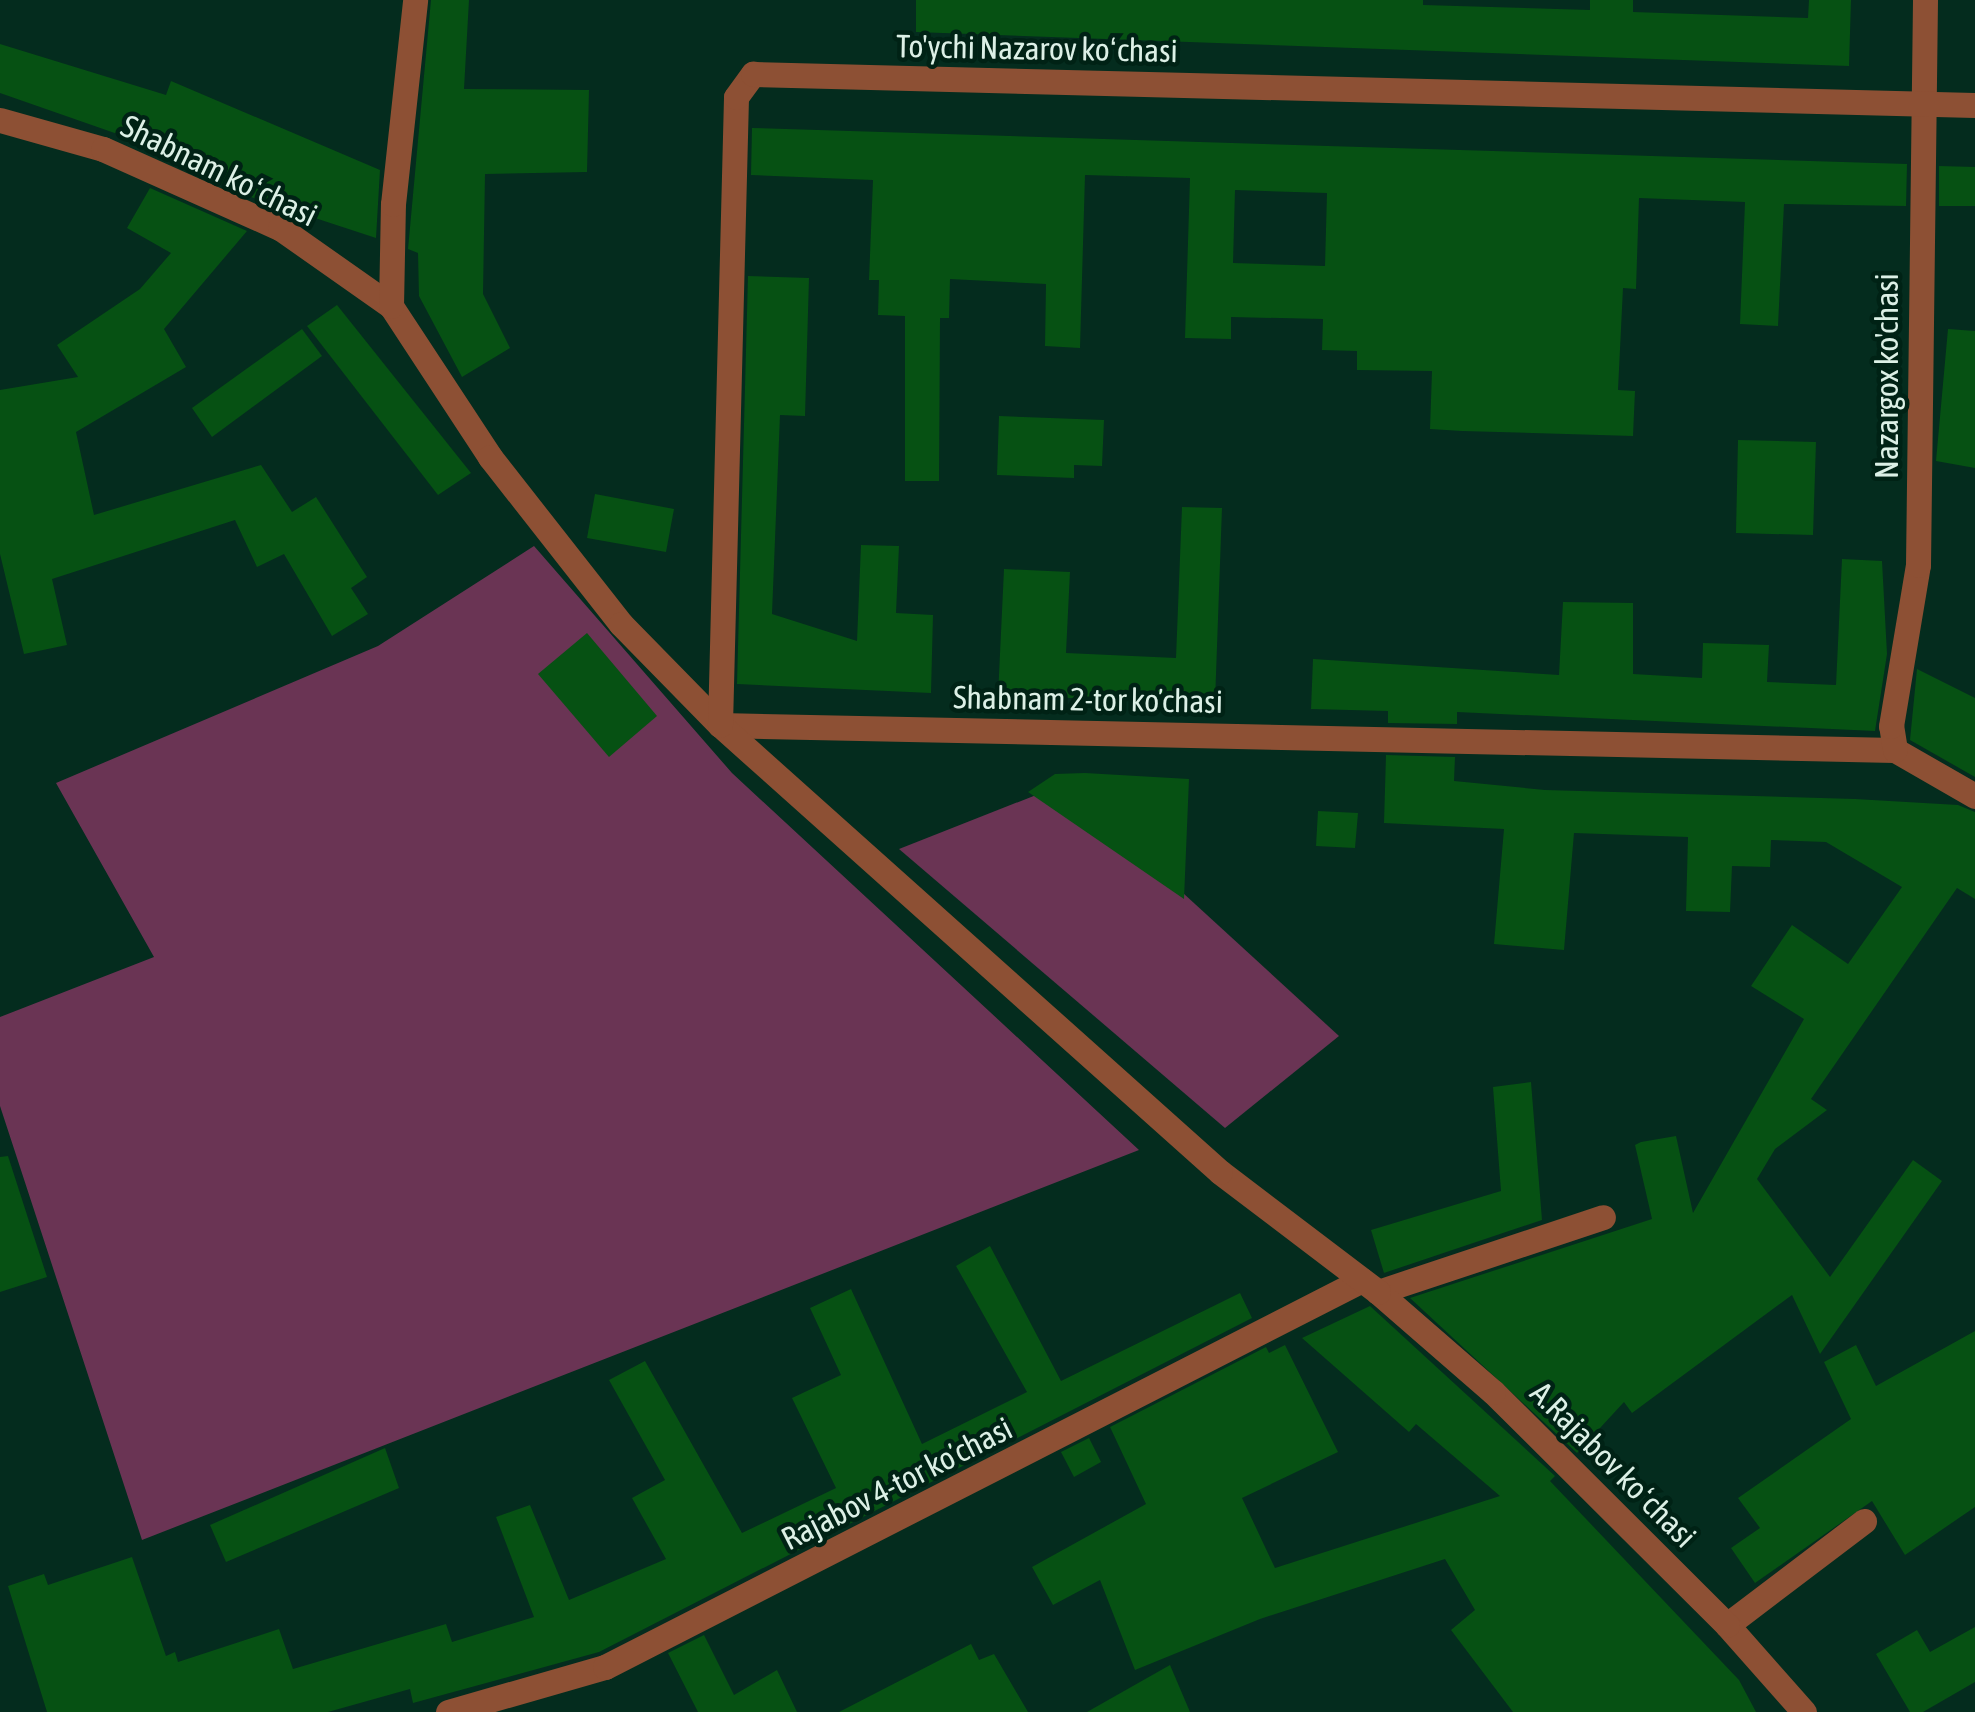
<!DOCTYPE html>
<meta charset="utf-8">
<style>
body{margin:0}
#map{position:relative;width:1975px;height:1712px;overflow:hidden;background:#042c1e;font-family:"Asap Condensed",sans-serif}
div>[style]{position:absolute}
.green>*{inset:0;background:#6a3454}
.building>*{inset:0;background:#065113}
.minor>*{height:25px;margin:-12.5px;padding:0 12.5px;transform-origin:12.5px;border-radius:12.5px;background:#8d5034}
span{translate:-50% -50%;white-space:nowrap;text-align:center;line-height:1.15;-webkit-text-stroke:9px #002215;paint-order:stroke}
.street-label{font-size:32px;color:#dcf0e6}
</style>
<div id="map">
<div class="green">
<i style="clip-path:polygon(534px 546px,732px 773px,1139px 1150px,142px 1540px,0 1106px,0 1017px,154px 957px,56px 783px,378px 646px)"></i>
<i style="clip-path:polygon(1064px 784px,1339px 1036px,1225px 1128px,899px 849px)"></i>
</div>
<div class="building">
<i style="clip-path:polygon(431px 0,469px 0,464px 89px,589px 90px,587px 172px,485px 174px,483px 294px,510px 348px,462px 377px,419px 296px,418px 253px,408px 249px)"></i>
<i style="clip-path:polygon(916px 0,1423px 0,1423px 5px,1590px 10px,1590px 0,1633px 0,1633px 12px,1808px 18px,1809px 0,1851px 0,1849px 66px,916px 32px)"></i>
<i style="clip-path:polygon(0 44px,166px 95px,171px 81px,380px 170px,376px 238px,251px 197px,147px 151px,149px 145px,0 93px)"></i>
<i style="clip-path:polygon(evenodd,752px 128px,1907px 164px,1906px 206px,1784px 204px,1778px 326px,1740px 324px,1745px 202px,1639px 198px,1636px 289px,1623px 288px,1618px 390px,1635px 391px,1633px 436px,1462px 431px,1430px 429px,1432px 371px,1357px 370px,1357px 351px,1322px 350px,1323px 319px,1231px 317px,1231px 339px,1185px 338px,1190px 178px,1085px 175px,1080px 348px,1045px 346px,1046px 284px,950px 279px,949px 318px,940px 318px,939px 481px,905px 481px,905px 316px,878px 315px,879px 280px,869px 280px,873px 180px,751px 175px,752px 128px,1235px 190px,1327px 193px,1325px 266px,1233px 263px,1235px 190px)"></i>
<i style="clip-path:polygon(1939px 166px,1975px 167px,1975px 206px,1939px 206px)"></i>
<i style="clip-path:polygon(150px 188px,247px 231px,164px 329px,186px 367px,76px 432px,94px 515px,261px 465px,292px 512px,316px 497px,367px 577px,351px 588px,368px 614px,332px 636px,284px 554px,257px 567px,235px 520px,52px 579px,67px 645px,24px 654px,0 554px,0 390px,78px 377px,57px 345px,140px 289px,171px 253px,127px 228px)"></i>
<i style="clip-path:polygon(748px 276px,809px 278px,805px 416px,780px 415px,772px 614px,857px 641px,861px 545px,899px 546px,896px 613px,933px 615px,931px 693px,737px 684px)"></i>
<i style="clip-path:polygon(337px 305px,471px 473px,438px 495px,307px 326px)"></i>
<i style="clip-path:polygon(302px 329px,322px 356px,212px 437px,192px 408px)"></i>
<i style="clip-path:polygon(1948px 329px,1975px 331px,1975px 468px,1936px 461px)"></i>
<i style="clip-path:polygon(999px 416px,1104px 420px,1102px 466px,1074px 465px,1074px 478px,997px 475px)"></i>
<i style="clip-path:polygon(1738px 440px,1816px 442px,1813px 535px,1736px 533px)"></i>
<i style="clip-path:polygon(595px 494px,674px 509px,666px 552px,587px 538px)"></i>
<i style="clip-path:polygon(1182px 507px,1222px 508px,1215px 702px,998px 696px,1004px 569px,1070px 572px,1066px 653px,1176px 658px)"></i>
<i style="clip-path:polygon(1842px 559px,1882px 561px,1887px 654px,1875px 731px,1457px 712px,1457px 724px,1388px 723px,1388px 711px,1311px 709px,1313px 659px,1559px 675px,1563px 602px,1633px 603px,1633px 674px,1702px 678px,1703px 643px,1769px 645px,1767px 682px,1836px 685px)"></i>
<i style="clip-path:polygon(587px 633px,657px 716px,609px 757px,538px 674px)"></i>
<i style="clip-path:polygon(1917px 669px,1975px 698px,1975px 777px,1910px 740px)"></i>
<i style="clip-path:polygon(1386px 755px,1455px 757px,1454px 781px,1545px 790px,1855px 799px,1958px 805px,1975px 812px,1975px 899px,1957px 888px,1811px 1099px,1827px 1110px,1775px 1149px,1757px 1179px,1830px 1277px,1913px 1160px,1942px 1181px,1820px 1354px,1792px 1295px,1632px 1413px,1624px 1402px,1577px 1453px,1410px 1298px,1652px 1219px,1635px 1145px,1641px 1142px,1676px 1136px,1693px 1213px,1804px 1019px,1751px 986px,1792px 925px,1848px 964px,1902px 887px,1826px 842px,1771px 840px,1770px 867px,1732px 866px,1730px 912px,1686px 911px,1688px 837px,1574px 833px,1564px 950px,1494px 944px,1504px 829px,1384px 823px)"></i>
<i style="clip-path:polygon(1085px 773px,1189px 779px,1184px 899px,1028px 792px,1055px 774px)"></i>
<i style="clip-path:polygon(1318px 811px,1358px 813px,1355px 848px,1316px 846px)"></i>
<i style="clip-path:polygon(1531px 1082px,1542px 1220px,1384px 1273px,1371px 1230px,1501px 1191px,1493px 1087px)"></i>
<i style="clip-path:polygon(8px 1156px,47px 1277px,0 1292px,0 1157px)"></i>
<i style="clip-path:polygon(990px 1246px,1061px 1381px,1240px 1293px,1252px 1318px,599px 1652px,413px 1703px,410px 1689px,328px 1712px,47px 1712px,8px 1586px,44px 1574px,48px 1585px,132px 1557px,166px 1656px,175px 1652px,178px 1662px,279px 1629px,293px 1669px,446px 1624px,452px 1642px,534px 1617px,496px 1517px,530px 1505px,569px 1600px,666px 1559px,632px 1498px,665px 1480px,609px 1380px,645px 1361px,742px 1533px,836px 1488px,792px 1398px,841px 1375px,810px 1308px,851px 1289px,922px 1444px,1027px 1392px,956px 1266px)"></i>
<i style="clip-path:polygon(1370px 1306px,1555px 1476px,1550px 1481px,1739px 1680px,1756px 1712px,1513px 1712px,1451px 1630px,1475px 1610px,1445px 1559px,1260px 1619px,1135px 1670px,1100px 1580px,1053px 1605px,1032px 1567px,1146px 1504px,1110px 1427px,1266px 1347px,1269px 1353px,1285px 1345px,1338px 1452px,1242px 1498px,1275px 1568px,1500px 1496px,1416px 1424px,1409px 1432px,1302px 1338px)"></i>
<i style="clip-path:polygon(1975px 1331px,1975px 1507px,1905px 1555px,1872px 1501px,1755px 1583px,1731px 1548px,1760px 1528px,1738px 1498px,1851px 1419px,1824px 1362px,1856px 1345px,1876px 1386px)"></i>
<i style="clip-path:polygon(1089px 1438px,1101px 1462px,1074px 1477px,1061px 1452px)"></i>
<i style="clip-path:polygon(385px 1448px,399px 1488px,226px 1562px,210px 1525px)"></i>
<i style="clip-path:polygon(1975px 1627px,1975px 1682px,1923px 1712px,1910px 1712px,1876px 1654px,1917px 1630px,1930px 1652px)"></i>
<i style="clip-path:polygon(704px 1635px,734px 1695px,777px 1670px,797px 1712px,698px 1712px,668px 1653px)"></i>
<i style="clip-path:polygon(971px 1644px,979px 1660px,994px 1654px,1028px 1712px,839px 1712px)"></i>
<i style="clip-path:polygon(1170px 1665px,1190px 1712px,1087px 1712px)"></i>
</div>
<div class="minor">
<i style="left:0;top:120px;width:107px;rotate:15.7deg"></i>
<i style="left:103px;top:149px;width:194px;rotate:24.1deg"></i>
<i style="left:280px;top:228px;width:136px;rotate:35.1deg"></i>
<i style="left:391px;top:306px;width:181px;rotate:56.7deg"></i>
<i style="left:490px;top:457px;width:212px;rotate:51.9deg"></i>
<i style="left:621px;top:624px;width:141px;rotate:45.6deg"></i>
<i style="left:720px;top:725px;width:1175px;rotate:1.22deg"></i>
<i style="left:1895px;top:750px;width:92px;rotate:29.9deg"></i>
<i style="left:391px;top:306px;width:102px;rotate:-88.9deg"></i>
<i style="left:393px;top:204px;width:205px;rotate:-83.8deg"></i>
<i style="left:1895px;top:750px;width:24px;rotate:-99deg"></i>
<i style="left:1891px;top:726px;width:163px;rotate:-80.5deg"></i>
<i style="left:1918px;top:565px;width:565px;rotate:-89.29deg"></i>
<i style="left:1378px;top:1292px;width:237px;rotate:-18.4deg"></i>
<i style="left:1727px;top:1625px;width:172px;rotate:-37.2deg"></i>
<i style="left:448px;top:1712px;width:163px;rotate:-16deg"></i>
<i style="left:605px;top:1667px;width:850px;rotate:-27.08deg"></i>
<i style="left:1804px;top:1712px;width:116px;rotate:-131.5deg"></i>
<i style="left:1727px;top:1625px;width:330px;rotate:-135.1deg"></i>
<i style="left:1493px;top:1392px;width:152px;rotate:-139deg"></i>
<i style="left:1378px;top:1292px;width:198px;rotate:-142.8deg"></i>
<i style="left:1220px;top:1172px;width:671px;rotate:-138.2deg"></i>
<i style="left:720px;top:725px;width:628px;rotate:-88.54deg"></i>
<i style="left:736px;top:97px;width:29px;rotate:-54deg"></i>
<i style="left:753px;top:74px;width:1222px;rotate:1.45deg"></i>
</div>
<div class="street-label">
<span style="left:1037px;top:49px;rotate:1deg">To'ychi Nazarov koʻchasi</span>
<span style="left:219px;top:171px;rotate:26deg">Shabnam koʻchasi</span>
<span style="left:1887px;top:376px;rotate:-90deg">Nazargox ko'chasi</span>
<span style="left:1088px;top:700px;rotate:1deg">Shabnam 2-tor koʼchasi</span>
<span style="left:1613px;top:1465px;rotate:45deg">A.Rajabov koʻchasi</span>
<span style="left:897px;top:1484px;rotate:-27deg">Rajabov 4-tor koʼchasi</span>
</div>
</div>
